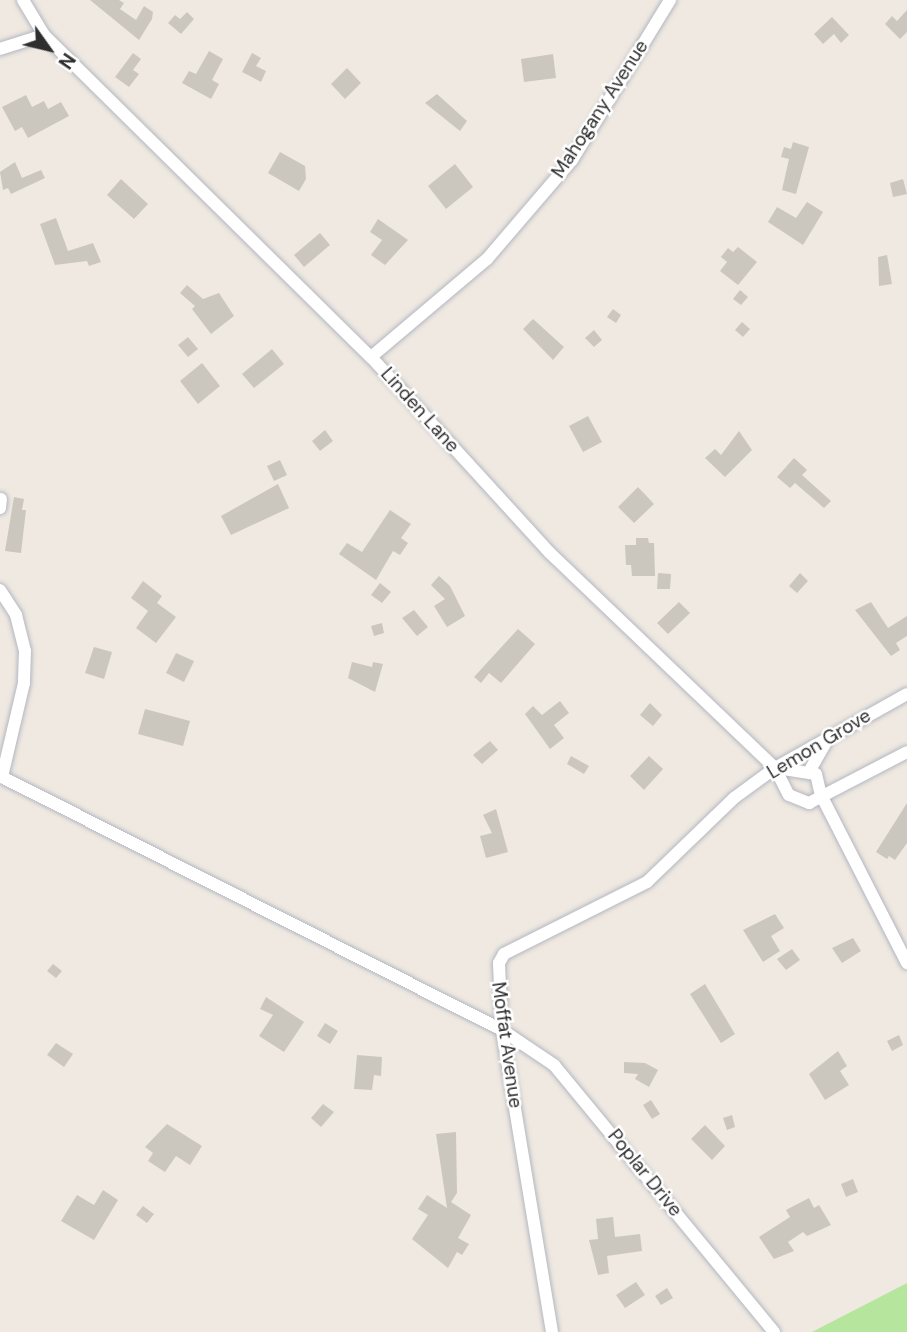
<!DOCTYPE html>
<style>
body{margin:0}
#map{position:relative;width:907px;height:1332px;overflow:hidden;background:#efe9e1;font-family:"DM Sans",sans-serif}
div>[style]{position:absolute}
.green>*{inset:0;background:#b6e59e}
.building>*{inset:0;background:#cbc7bf}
.roads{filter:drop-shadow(0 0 2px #b4b7c1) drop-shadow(0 0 2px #b4b7c1)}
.street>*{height:12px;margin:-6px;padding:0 6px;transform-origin:6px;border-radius:6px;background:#fff}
span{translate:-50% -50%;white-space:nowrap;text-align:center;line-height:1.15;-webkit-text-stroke:5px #fff;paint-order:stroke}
.street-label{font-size:19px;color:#2e2e2e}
.north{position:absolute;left:14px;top:14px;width:70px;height:70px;-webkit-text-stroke:5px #fff;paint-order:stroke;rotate:124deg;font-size:19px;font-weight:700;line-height:28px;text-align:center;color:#2e2e2e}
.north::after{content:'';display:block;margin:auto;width:24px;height:32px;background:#2e2e2e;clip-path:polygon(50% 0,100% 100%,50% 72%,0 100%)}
</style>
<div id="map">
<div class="green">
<i style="clip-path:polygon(907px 1283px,907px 1332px,812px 1332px)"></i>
</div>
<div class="building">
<i style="clip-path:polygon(90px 0,119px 0,124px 3px,120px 9px,136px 20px,144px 6px,153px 12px,152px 19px,139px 40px)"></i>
<i style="clip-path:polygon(907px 10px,907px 32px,900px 39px,885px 24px,892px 16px,897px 21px)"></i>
<i style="clip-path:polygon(187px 12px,194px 19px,181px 34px,168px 23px,175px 15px,180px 19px)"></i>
<i style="clip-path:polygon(832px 17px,849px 35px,841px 43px,834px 34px,823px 44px,814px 34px)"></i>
<i style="clip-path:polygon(209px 51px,223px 59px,212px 80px,219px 84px,211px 99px,182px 83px,189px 71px,196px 74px)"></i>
<i style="clip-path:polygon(133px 53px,141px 59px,133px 70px,139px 74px,129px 87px,115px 77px)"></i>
<i style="clip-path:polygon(252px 53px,261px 58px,256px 66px,266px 71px,261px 82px,242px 72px)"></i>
<i style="clip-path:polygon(553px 54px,556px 78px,524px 82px,521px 59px)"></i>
<i style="clip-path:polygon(347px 68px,361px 83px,345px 99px,331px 84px)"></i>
<i style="clip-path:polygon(437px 94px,467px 121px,460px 131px,425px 103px)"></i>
<i style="clip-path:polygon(26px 95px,32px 107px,44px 101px,48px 109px,61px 102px,69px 116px,28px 138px,22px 127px,15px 131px,2px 107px)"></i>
<i style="clip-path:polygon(793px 142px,809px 147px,796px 194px,782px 190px,789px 159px,781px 157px,784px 147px,791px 149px)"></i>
<i style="clip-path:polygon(280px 152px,305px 166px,306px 179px,299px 191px,268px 173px)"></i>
<i style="clip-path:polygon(15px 162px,22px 178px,41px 170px,45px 178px,11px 194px,8px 188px,3px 190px,0 172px)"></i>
<i style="clip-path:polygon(455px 164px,473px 187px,446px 209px,428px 186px)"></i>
<i style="clip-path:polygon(121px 179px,148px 204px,134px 219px,107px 195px)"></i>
<i style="clip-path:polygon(903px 179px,907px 194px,893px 197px,890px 183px)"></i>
<i style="clip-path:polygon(807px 202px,823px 212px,803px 245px,768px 222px,777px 207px,796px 218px)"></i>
<i style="clip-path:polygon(56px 218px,68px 251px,93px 243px,101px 262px,89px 266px,87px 261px,55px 265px,40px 224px)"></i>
<i style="clip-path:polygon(378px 219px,408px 240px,385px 265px,371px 255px,382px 240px,370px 232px)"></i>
<i style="clip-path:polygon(320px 233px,330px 245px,304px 267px,294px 255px)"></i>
<i style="clip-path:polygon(738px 247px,757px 262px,738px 285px,720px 271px,727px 262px,721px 257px,728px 248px,733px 252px)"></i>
<i style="clip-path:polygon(887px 255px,892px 284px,879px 286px,878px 257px)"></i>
<i style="clip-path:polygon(187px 285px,203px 299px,219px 293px,234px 316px,211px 334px,192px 309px,195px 306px,180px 293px)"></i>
<i style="clip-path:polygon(740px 290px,748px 297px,741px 305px,733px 299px)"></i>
<i style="clip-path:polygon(613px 309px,621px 315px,616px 323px,607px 317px)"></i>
<i style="clip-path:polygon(533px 319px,564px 347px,553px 360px,523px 329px)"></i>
<i style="clip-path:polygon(742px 322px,750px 329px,743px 337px,735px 330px)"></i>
<i style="clip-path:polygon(594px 330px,602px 340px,594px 347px,585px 338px)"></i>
<i style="clip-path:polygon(188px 337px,198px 349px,188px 357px,178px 345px)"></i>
<i style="clip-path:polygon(272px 349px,284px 364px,254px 388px,242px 374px)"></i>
<i style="clip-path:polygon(202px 363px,220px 386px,198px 404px,180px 381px)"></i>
<i style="clip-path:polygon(588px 416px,602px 442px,583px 452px,569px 426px)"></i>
<i style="clip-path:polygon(325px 430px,333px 441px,320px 451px,312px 441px)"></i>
<i style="clip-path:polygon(739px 431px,752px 450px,725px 477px,705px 458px,715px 449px,721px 455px)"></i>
<i style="clip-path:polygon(794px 458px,807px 470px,802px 475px,831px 501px,824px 508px,795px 483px,790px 488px,777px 477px)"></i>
<i style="clip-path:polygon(280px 460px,287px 475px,274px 481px,267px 466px)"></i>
<i style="clip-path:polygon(278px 484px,289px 508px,231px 535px,221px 516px)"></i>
<i style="clip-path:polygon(638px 487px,654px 504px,634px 523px,618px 507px)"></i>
<i style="clip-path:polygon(14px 497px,24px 499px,22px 510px,26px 510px,21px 553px,5px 551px)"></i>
<i style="clip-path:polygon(390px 510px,411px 524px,401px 538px,408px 543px,400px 555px,393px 551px,376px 580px,339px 554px,347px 543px,362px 552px)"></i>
<i style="clip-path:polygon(636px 538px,648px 538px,649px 543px,654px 543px,655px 576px,632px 576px,631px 565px,626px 565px,625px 545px,636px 545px)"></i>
<i style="clip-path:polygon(658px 573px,671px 574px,670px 589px,657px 589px)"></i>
<i style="clip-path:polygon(800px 573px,808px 581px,797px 593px,789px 586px)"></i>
<i style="clip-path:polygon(439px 576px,450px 586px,465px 616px,447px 627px,434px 606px,445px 599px,431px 585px)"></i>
<i style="clip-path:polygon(143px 581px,162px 596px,157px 603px,176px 617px,156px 643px,136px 628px,148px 611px,131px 598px)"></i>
<i style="clip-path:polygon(380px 583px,391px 592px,382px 603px,371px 595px)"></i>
<i style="clip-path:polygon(679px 602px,690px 613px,668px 634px,657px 623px)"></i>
<i style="clip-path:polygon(871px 602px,888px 628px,907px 616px,907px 636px,896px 643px,900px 650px,891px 656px,855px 610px)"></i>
<i style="clip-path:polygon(414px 610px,428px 627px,417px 636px,402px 618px)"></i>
<i style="clip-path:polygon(382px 623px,384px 633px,374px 636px,371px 626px)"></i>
<i style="clip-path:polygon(518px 629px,535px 644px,501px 683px,489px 673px,481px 683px,474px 677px)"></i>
<i style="clip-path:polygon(94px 647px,112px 652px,104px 679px,85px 673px)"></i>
<i style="clip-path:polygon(176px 653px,194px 661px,184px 682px,166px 673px)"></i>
<i style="clip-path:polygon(352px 662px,372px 667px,373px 662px,383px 664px,375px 692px,348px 678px)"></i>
<i style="clip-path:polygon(560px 701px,569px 713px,554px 725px,564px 738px,550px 749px,525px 714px,533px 706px,542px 715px)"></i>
<i style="clip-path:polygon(650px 703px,662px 715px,653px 726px,640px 715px)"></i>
<i style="clip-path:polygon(145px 709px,190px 721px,183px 746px,138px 734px)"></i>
<i style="clip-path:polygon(490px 741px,498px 750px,482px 764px,473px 755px)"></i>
<i style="clip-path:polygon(571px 756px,589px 766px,584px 774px,567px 764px)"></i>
<i style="clip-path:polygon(649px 756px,663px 769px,644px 790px,630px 776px)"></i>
<i style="clip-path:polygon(907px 803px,907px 843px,895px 860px,889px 856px,887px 859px,876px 852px)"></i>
<i style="clip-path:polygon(496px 809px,508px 852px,486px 858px,480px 836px,492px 833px,483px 815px)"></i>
<i style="clip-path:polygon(775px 914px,784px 928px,771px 936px,780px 951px,763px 962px,743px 930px)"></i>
<i style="clip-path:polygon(853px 938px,861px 951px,842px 963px,832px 948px)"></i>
<i style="clip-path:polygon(792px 949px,800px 960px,786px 970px,777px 959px)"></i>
<i style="clip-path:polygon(53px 964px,62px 971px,56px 978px,47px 971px)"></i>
<i style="clip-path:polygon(705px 984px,735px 1034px,721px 1043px,690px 994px)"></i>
<i style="clip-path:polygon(266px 997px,304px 1022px,284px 1052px,259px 1036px,273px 1015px,260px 1009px)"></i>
<i style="clip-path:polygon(325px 1023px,338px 1031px,330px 1044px,317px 1036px)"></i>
<i style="clip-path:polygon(899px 1035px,903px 1045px,892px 1051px,887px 1041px)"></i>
<i style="clip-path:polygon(56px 1043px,73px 1054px,64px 1067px,47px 1055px)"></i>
<i style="clip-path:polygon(838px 1051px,847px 1066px,840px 1071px,849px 1085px,825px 1100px,809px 1074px)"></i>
<i style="clip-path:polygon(357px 1055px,382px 1057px,381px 1076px,374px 1075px,372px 1090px,354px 1089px)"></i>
<i style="clip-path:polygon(624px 1062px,645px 1063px,658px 1070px,649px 1087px,635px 1079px,638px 1074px,624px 1073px)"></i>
<i style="clip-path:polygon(651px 1100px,660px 1114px,652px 1119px,643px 1105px)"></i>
<i style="clip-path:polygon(323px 1104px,334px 1112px,321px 1127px,311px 1118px)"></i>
<i style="clip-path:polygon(732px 1115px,735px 1127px,727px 1130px,723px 1118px)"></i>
<i style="clip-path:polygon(167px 1124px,202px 1146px,190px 1165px,176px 1156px,165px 1172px,148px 1161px,153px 1153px,145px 1147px)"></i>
<i style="clip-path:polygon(705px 1125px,725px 1146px,712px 1160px,691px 1139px)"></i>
<i style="clip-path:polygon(456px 1132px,457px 1193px,451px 1202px,471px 1215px,458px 1238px,469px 1244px,462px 1255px,457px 1252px,448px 1268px,412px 1239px,428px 1215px,418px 1209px,427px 1195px,447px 1208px,436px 1134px)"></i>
<i style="clip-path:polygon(853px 1179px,858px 1192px,846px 1197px,841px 1184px)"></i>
<i style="clip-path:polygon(103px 1190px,118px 1200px,94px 1240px,61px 1221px,77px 1195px,94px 1205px)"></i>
<i style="clip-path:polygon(809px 1198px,814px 1208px,819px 1205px,831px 1225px,807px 1236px,803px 1232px,788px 1242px,794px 1251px,774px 1259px,759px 1237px,790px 1217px,786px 1210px)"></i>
<i style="clip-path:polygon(143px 1206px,154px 1214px,147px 1223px,136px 1215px)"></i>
<i style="clip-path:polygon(613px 1217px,615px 1237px,640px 1234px,642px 1251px,607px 1256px,609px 1273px,598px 1275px,589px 1240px,598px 1239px,596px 1219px)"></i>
<i style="clip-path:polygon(636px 1282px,645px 1295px,625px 1308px,616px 1295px)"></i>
<i style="clip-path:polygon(667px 1288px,673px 1298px,661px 1305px,655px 1296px)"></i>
</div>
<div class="roads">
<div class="street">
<i style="left:23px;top:0;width:41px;rotate:59deg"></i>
<i style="left:44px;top:35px;width:459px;rotate:44.6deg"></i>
<i style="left:371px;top:357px;width:265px;rotate:47.6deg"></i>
<i style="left:550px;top:553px;width:311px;rotate:43.7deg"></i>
<i style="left:775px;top:768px;width:30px;rotate:63deg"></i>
<i style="left:789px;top:795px;width:22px;rotate:22deg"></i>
<i style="left:809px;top:803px;width:110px;rotate:-27.5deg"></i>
<i style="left:0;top:49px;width:46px;rotate:-17.7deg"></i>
<i style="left:371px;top:357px;width:152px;rotate:-40.2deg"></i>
<i style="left:487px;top:259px;width:130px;rotate:-49.4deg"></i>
<i style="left:572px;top:160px;width:188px;rotate:-58.5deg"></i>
<i style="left:0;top:508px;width:9px;rotate:-84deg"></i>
<i style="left:0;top:590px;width:30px;rotate:57deg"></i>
<i style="left:16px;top:615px;width:37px;rotate:76deg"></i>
<i style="left:25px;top:651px;width:32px;rotate:92deg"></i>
<i style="left:24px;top:683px;width:97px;rotate:103.2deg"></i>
<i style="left:777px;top:768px;width:39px;rotate:9deg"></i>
<i style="left:816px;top:774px;width:22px;rotate:77deg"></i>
<i style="left:821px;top:795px;width:189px;rotate:62.9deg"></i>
<i style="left:810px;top:770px;width:34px;rotate:-60deg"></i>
<i style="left:0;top:776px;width:563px;rotate:26.84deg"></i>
<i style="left:502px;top:1030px;width:63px;rotate:33.9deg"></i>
<i style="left:554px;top:1065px;width:346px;rotate:50.5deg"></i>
<i style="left:552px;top:1332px;width:306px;rotate:-99.4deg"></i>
<i style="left:502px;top:1030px;width:67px;rotate:-92.6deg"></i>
<i style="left:499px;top:963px;width:10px;rotate:-61deg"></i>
<i style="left:504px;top:954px;width:160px;rotate:-26.7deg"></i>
<i style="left:647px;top:882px;width:121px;rotate:-44deg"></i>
<i style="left:734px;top:798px;width:51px;rotate:-36.2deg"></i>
<i style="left:775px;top:768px;width:151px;rotate:-29.3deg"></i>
</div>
</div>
<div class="street-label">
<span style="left:600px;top:109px;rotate:-57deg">Mahogany Avenue</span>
<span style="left:420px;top:410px;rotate:48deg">Linden Lane</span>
<span style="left:819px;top:744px;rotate:-31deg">Lemon Grove</span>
<span style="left:507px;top:1045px;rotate:82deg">Moffat Avenue</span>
<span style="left:645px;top:1173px;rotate:51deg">Poplar Drive</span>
</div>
<div class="north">N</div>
</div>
